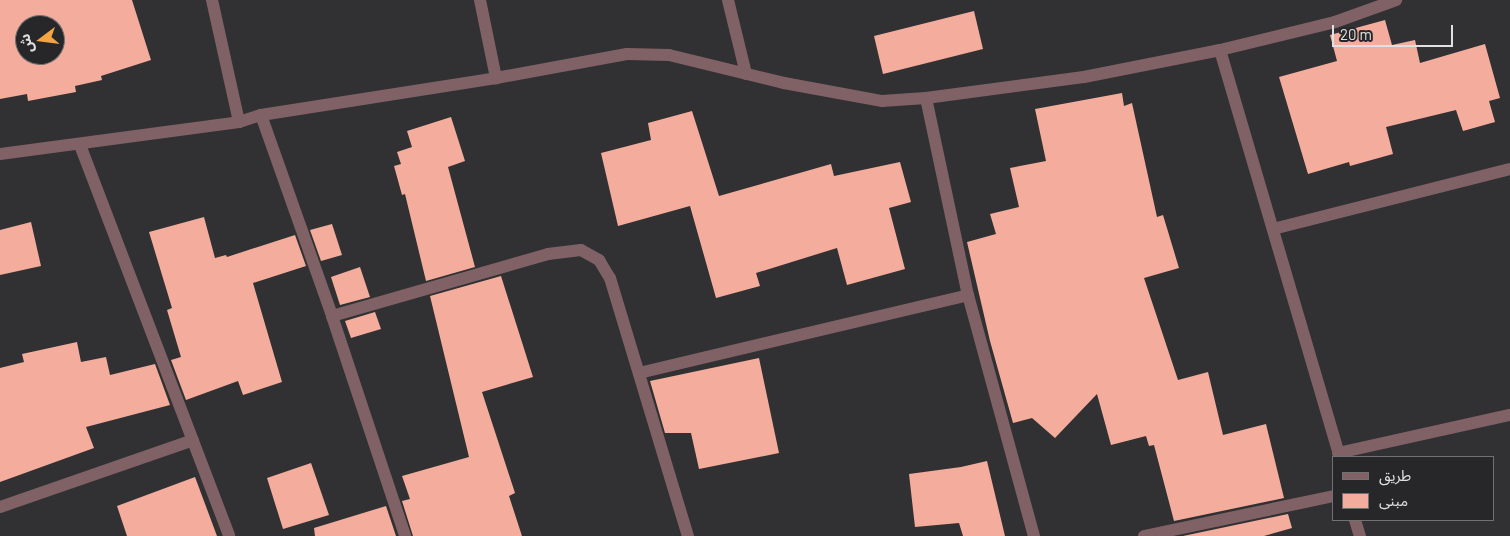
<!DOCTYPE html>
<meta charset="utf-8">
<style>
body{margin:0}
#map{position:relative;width:1510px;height:536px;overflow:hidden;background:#313133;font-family:Barlow,"Noto Sans Arabic",sans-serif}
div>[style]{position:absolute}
.building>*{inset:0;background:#f4ad9c}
.minor>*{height:12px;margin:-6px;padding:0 6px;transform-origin:6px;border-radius:6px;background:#806266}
span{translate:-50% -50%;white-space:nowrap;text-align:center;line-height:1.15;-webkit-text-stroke:5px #272729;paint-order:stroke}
.legend{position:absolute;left:1332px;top:456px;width:162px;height:65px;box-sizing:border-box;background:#272729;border:1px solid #717173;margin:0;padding:6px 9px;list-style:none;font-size:15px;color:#e0e0e2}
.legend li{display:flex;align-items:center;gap:10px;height:25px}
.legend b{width:25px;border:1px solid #717173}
.north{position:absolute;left:15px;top:15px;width:50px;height:50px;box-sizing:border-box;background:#272729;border:1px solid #717173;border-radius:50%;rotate:255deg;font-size:14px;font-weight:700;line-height:20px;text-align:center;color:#e0e0e2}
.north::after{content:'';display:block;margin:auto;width:18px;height:22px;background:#f3a443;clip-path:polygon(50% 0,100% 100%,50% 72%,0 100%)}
.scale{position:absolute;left:1332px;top:25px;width:121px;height:22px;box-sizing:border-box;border:2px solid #e0e0e2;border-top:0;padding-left:6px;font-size:15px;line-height:18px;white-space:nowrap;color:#e0e0e2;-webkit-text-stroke:4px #272729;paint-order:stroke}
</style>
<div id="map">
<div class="building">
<i style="clip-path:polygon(evenodd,0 0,132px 0,151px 60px,101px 76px,102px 80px,75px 86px,76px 92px,28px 101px,27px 94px,0 99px,0 0,25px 25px,55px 25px,55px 55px,25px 55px,25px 25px)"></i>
<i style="clip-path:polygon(974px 11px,983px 49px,883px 74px,874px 36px)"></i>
<i style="clip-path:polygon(1385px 20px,1392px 45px,1415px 40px,1420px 63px,1485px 44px,1500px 98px,1489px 101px,1495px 122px,1463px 131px,1456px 110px,1386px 127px,1393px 154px,1350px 166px,1349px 162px,1308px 174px,1279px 77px,1337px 61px,1330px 35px)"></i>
<i style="clip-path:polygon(1122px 93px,1124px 106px,1132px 103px,1157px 217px,1163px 215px,1179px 268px,1144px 278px,1178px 380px,1208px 372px,1223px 435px,1266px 424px,1284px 498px,1174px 521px,1154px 445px,1149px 446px,1146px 436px,1111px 445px,1097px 394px,1055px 438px,1032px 418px,1013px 423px,990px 341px,967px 242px,996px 234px,990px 214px,1019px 207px,1010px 168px,1046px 161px,1035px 109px)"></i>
<i style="clip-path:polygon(692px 111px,719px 196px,831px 164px,834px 176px,900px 162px,911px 202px,889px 208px,905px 269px,847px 285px,837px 248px,756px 273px,760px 286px,716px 298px,690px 206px,618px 226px,601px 153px,651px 140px,648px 123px)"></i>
<i style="clip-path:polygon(451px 117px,465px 161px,448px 167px,475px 267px,426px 281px,405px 194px,402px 195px,394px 166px,401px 164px,397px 152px,412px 147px,407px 131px)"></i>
<i style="clip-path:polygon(204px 217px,215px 258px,226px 255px,227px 257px,295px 235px,306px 266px,253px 283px,282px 382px,243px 395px,238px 381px,186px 400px,171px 360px,181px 357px,167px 310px,172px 308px,149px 232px)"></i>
<i style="clip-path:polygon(31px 222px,41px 266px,0 275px,0 230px)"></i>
<i style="clip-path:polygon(332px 224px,342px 255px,321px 261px,310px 230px)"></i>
<i style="clip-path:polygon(360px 267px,370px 297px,340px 305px,331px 277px)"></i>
<i style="clip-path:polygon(501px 276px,533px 377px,482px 392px,515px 493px,509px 496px,522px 536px,413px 536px,402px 501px,410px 499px,402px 476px,469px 457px,430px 296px)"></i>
<i style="clip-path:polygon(375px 312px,381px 329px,351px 338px,345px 321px)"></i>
<i style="clip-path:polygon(77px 342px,81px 362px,106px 357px,110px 375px,155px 364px,170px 405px,86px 427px,94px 448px,0 482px,0 368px,24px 362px,22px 354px)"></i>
<i style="clip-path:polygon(759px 358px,779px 453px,699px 469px,691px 433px,665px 433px,650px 381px)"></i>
<i style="clip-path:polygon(987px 461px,1005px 536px,963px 536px,959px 523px,915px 527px,909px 474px,961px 467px)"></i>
<i style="clip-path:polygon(311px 463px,329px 515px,283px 529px,267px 478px)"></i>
<i style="clip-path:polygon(195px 477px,217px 536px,127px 536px,117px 506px)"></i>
<i style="clip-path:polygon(386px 506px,396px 536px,315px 536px,314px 528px)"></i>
<i style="clip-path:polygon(1288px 514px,1292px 528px,1264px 536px,1183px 536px)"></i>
</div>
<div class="minor">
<i style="left:212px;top:0;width:125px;rotate:77.5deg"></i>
<i style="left:480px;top:0;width:80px;rotate:78.4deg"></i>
<i style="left:728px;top:0;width:76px;rotate:76.3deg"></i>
<i style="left:1220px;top:50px;width:424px;rotate:73.6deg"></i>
<i style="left:926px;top:98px;width:201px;rotate:78deg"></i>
<i style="left:968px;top:295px;width:250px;rotate:74.7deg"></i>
<i style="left:261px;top:115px;width:213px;rotate:70.5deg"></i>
<i style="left:332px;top:316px;width:232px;rotate:71.6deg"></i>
<i style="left:80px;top:145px;width:418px;rotate:69.1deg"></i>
<i style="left:0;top:154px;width:241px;rotate:-7.6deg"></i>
<i style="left:239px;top:122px;width:23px;rotate:-18deg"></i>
<i style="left:261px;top:115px;width:238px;rotate:-8.9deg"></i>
<i style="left:496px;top:78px;width:133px;rotate:-10.4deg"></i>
<i style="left:627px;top:54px;width:42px;rotate:1.4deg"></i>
<i style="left:669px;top:55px;width:118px;rotate:13.7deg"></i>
<i style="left:784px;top:83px;width:100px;rotate:10.4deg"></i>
<i style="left:882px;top:101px;width:44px;rotate:-3.9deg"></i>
<i style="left:926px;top:98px;width:159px;rotate:-7.6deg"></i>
<i style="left:1084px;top:77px;width:139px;rotate:-11.2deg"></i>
<i style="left:1220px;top:50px;width:118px;rotate:-13.7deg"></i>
<i style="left:1335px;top:22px;width:65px;rotate:-19.8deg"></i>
<i style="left:1273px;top:229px;width:244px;rotate:-14.2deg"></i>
<i style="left:332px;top:316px;width:225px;rotate:-16deg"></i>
<i style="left:548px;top:254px;width:33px;rotate:-7deg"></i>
<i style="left:581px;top:250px;width:21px;rotate:29deg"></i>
<i style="left:599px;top:260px;width:21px;rotate:59deg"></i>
<i style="left:610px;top:278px;width:270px;rotate:73.2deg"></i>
<i style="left:639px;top:373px;width:338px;rotate:-13.3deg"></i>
<i style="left:1338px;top:453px;width:176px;rotate:-12.5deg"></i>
<i style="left:0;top:507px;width:204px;rotate:-19.1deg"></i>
<i style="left:1355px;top:520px;width:17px;rotate:73deg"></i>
<i style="left:1144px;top:536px;width:194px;rotate:-11.9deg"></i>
</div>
<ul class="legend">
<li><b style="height:6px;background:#806266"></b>طريق</li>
<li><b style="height:14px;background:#f4ad9c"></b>مبنى</li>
</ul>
<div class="north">ش</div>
<div class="scale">20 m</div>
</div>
